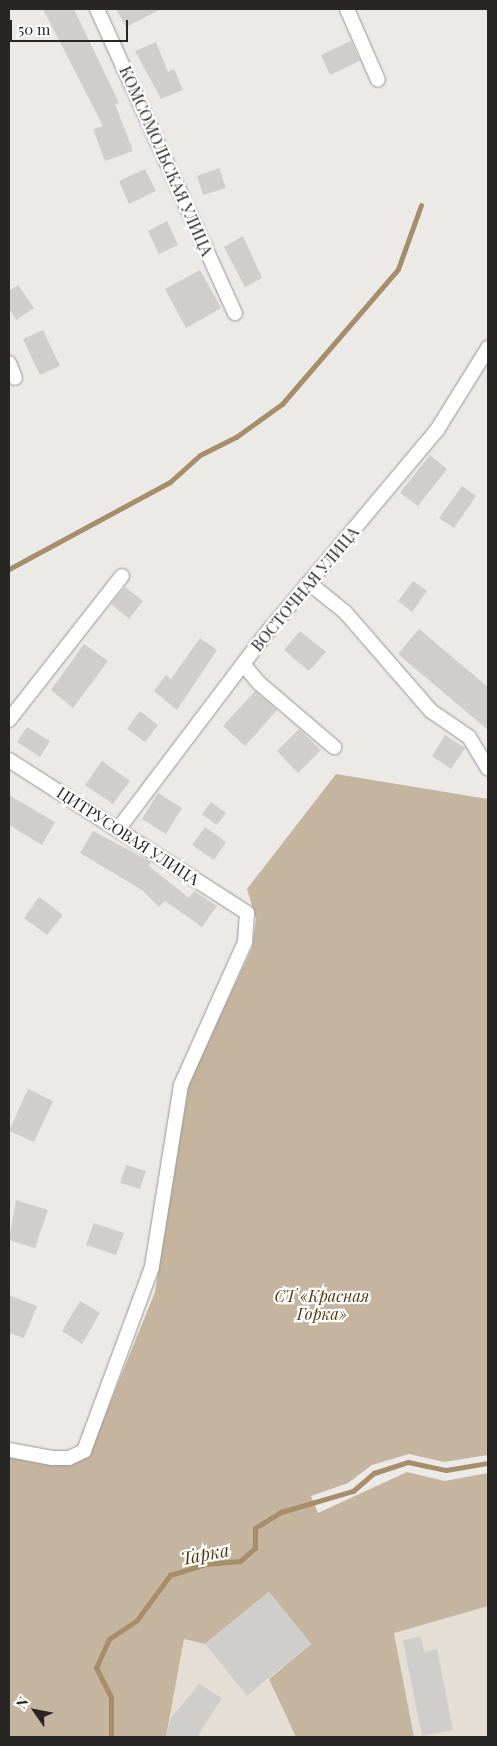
<!DOCTYPE html>
<meta charset="utf-8">
<style>
body{margin:0}
#map{position:relative;width:497px;height:1746px;overflow:hidden;background:#eceae7;font-family:"Playfair Display",serif}
div>[style]{position:absolute}
.built>*{inset:0;background:#e4ded4}
.green>*{inset:0;background:#c5b59f}
.stream>*{height:5px;margin:-2.5px;padding:0 2.5px;transform-origin:2.5px;border-radius:2.5px;background:#a78e6a}
.building>*{inset:0;background:#d0cecb}
.roads{filter:drop-shadow(0 0 1px #989694) drop-shadow(0 0 1px #989694)}
.minor>*{height:14px;margin:-7px;padding:0 7px;transform-origin:7px;border-radius:7px;background:#fff}
span{translate:-50% -50%;white-space:nowrap;text-align:center;line-height:1.15;-webkit-text-stroke:4.5px #fff;paint-order:stroke}
.street-label{font-size:16px;color:#272625}
.park-label{font-size:16px;color:#513706;font-style:italic}
.water-label{font-size:18px;color:#513707;font-style:italic}
.frame{position:absolute;inset:0;border:10px solid #272625;pointer-events:none}
.north{position:absolute;left:10px;top:1686px;width:50px;height:50px;-webkit-text-stroke:4px #fff;paint-order:stroke;rotate:303deg;font-size:14px;font-weight:700;line-height:20px;text-align:center;color:#272625}
.north::after{content:'';display:block;margin:auto;width:18px;height:22px;background:#272625;clip-path:polygon(50% 0,100% 100%,50% 72%,0 100%)}
.scale{position:absolute;left:10px;top:20px;width:118px;height:22px;box-sizing:border-box;border:2px solid #272625;border-top:0;padding-left:6px;font-size:15px;line-height:18px;white-space:nowrap;color:#272625;-webkit-text-stroke:4px #fff;paint-order:stroke}
</style>
<div id="map">
<div class="built">
<i style="clip-path:polygon(488px 1606px,488px 1737px,414px 1737px,394px 1632px)"></i>
<i style="clip-path:polygon(184px 1639px,205px 1644px,247px 1696px,269px 1679px,296px 1737px,166px 1737px)"></i>
</div>
<div class="green">
<i style="clip-path:polygon(336px 774px,488px 799px,488px 1455px,444px 1462px,409px 1454px,372px 1465px,348px 1483px,311px 1496px,318px 1513px,407px 1472px,445px 1481px,488px 1473px,488px 1606px,394px 1633px,414px 1737px,296px 1737px,269px 1679px,311px 1644px,269px 1592px,205px 1644px,184px 1639px,166px 1737px,9px 1737px,9px 1456px,70px 1465px,89px 1455px,155px 1292px,189px 1082px,252px 948px,256px 919px,247px 889px)"></i>
</div>
<div class="stream">
<i style="left:9px;top:569px;width:183px;rotate:-28.4deg"></i>
<i style="left:170px;top:482px;width:40px;rotate:-42deg"></i>
<i style="left:200px;top:455px;width:40px;rotate:-26.6deg"></i>
<i style="left:236px;top:437px;width:57px;rotate:-35.7deg"></i>
<i style="left:282px;top:404px;width:178px;rotate:-49.3deg"></i>
<i style="left:398px;top:269px;width:68px;rotate:-70.2deg"></i>
<i style="left:111px;top:1737px;width:40px;rotate:-90deg"></i>
<i style="left:111px;top:1697px;width:33px;rotate:-117deg"></i>
<i style="left:96px;top:1668px;width:32px;rotate:-66deg"></i>
<i style="left:109px;top:1639px;width:34px;rotate:-34deg"></i>
<i style="left:137px;top:1620px;width:56px;rotate:-53.7deg"></i>
<i style="left:170px;top:1575px;width:38px;rotate:-17deg"></i>
<i style="left:206px;top:1564px;width:34px;rotate:-5deg"></i>
<i style="left:240px;top:1561px;width:20px;rotate:-41deg"></i>
<i style="left:255px;top:1548px;width:20px;rotate:-90deg"></i>
<i style="left:255px;top:1528px;width:31px;rotate:-32deg"></i>
<i style="left:281px;top:1512px;width:75px;rotate:-16.3deg"></i>
<i style="left:353px;top:1491px;width:28px;rotate:-41deg"></i>
<i style="left:374px;top:1473px;width:36px;rotate:-18deg"></i>
<i style="left:408px;top:1462px;width:39px;rotate:12deg"></i>
<i style="left:446px;top:1470px;width:43px;rotate:-9.5deg"></i>
</div>
<div class="building">
<i style="clip-path:polygon(43px 9px,74px 9px,119px 103px,115px 104px,133px 151px,105px 161px,93px 129px,103px 126px)"></i>
<i style="clip-path:polygon(116px 9px,161px 9px,126px 27px)"></i>
<i style="clip-path:polygon(351px 41px,360px 61px,330px 75px,321px 55px)"></i>
<i style="clip-path:polygon(156px 42px,168px 72px,174px 69px,183px 90px,161px 99px,135px 51px)"></i>
<i style="clip-path:polygon(219px 168px,226px 188px,203px 195px,197px 176px)"></i>
<i style="clip-path:polygon(145px 169px,156px 191px,129px 204px,119px 181px)"></i>
<i style="clip-path:polygon(167px 221px,178px 245px,159px 254px,148px 231px)"></i>
<i style="clip-path:polygon(243px 236px,262px 278px,245px 287px,224px 247px)"></i>
<i style="clip-path:polygon(200px 270px,221px 308px,186px 328px,165px 289px)"></i>
<i style="clip-path:polygon(18px 285px,34px 308px,16px 320px,9px 308px,9px 291px)"></i>
<i style="clip-path:polygon(43px 330px,60px 366px,40px 375px,23px 339px)"></i>
<i style="clip-path:polygon(430px 455px,447px 469px,418px 506px,400px 493px)"></i>
<i style="clip-path:polygon(462px 486px,476px 496px,454px 528px,439px 518px)"></i>
<i style="clip-path:polygon(413px 581px,427px 591px,412px 612px,398px 601px)"></i>
<i style="clip-path:polygon(125px 587px,143px 601px,129px 619px,111px 604px)"></i>
<i style="clip-path:polygon(419px 629px,488px 687px,488px 730px,398px 654px)"></i>
<i style="clip-path:polygon(300px 631px,326px 652px,309px 671px,284px 650px)"></i>
<i style="clip-path:polygon(200px 638px,217px 650px,177px 710px,154px 691px,166px 675px,171px 679px)"></i>
<i style="clip-path:polygon(84px 644px,108px 661px,73px 708px,51px 690px)"></i>
<i style="clip-path:polygon(255px 691px,277px 710px,245px 746px,223px 726px)"></i>
<i style="clip-path:polygon(140px 711px,158px 725px,145px 742px,127px 729px)"></i>
<i style="clip-path:polygon(27px 727px,50px 741px,40px 757px,17px 742px)"></i>
<i style="clip-path:polygon(299px 729px,321px 750px,298px 773px,277px 751px)"></i>
<i style="clip-path:polygon(445px 735px,465px 748px,451px 769px,432px 756px)"></i>
<i style="clip-path:polygon(102px 761px,130px 781px,113px 804px,85px 785px)"></i>
<i style="clip-path:polygon(158px 793px,182px 808px,166px 834px,142px 819px)"></i>
<i style="clip-path:polygon(9px 795px,55px 822px,42px 845px,9px 825px)"></i>
<i style="clip-path:polygon(211px 802px,226px 813px,217px 825px,202px 814px)"></i>
<i style="clip-path:polygon(205px 827px,226px 842px,214px 860px,192px 845px)"></i>
<i style="clip-path:polygon(93px 831px,151px 862px,149px 866px,189px 898px,194px 891px,217px 906px,202px 927px,165px 901px,159px 907px,142px 890px,80px 853px)"></i>
<i style="clip-path:polygon(39px 897px,63px 915px,47px 935px,24px 918px)"></i>
<i style="clip-path:polygon(28px 1089px,53px 1101px,34px 1142px,9px 1131px)"></i>
<i style="clip-path:polygon(126px 1165px,146px 1171px,140px 1189px,120px 1183px)"></i>
<i style="clip-path:polygon(16px 1200px,48px 1210px,35px 1248px,9px 1240px)"></i>
<i style="clip-path:polygon(94px 1223px,124px 1233px,116px 1255px,86px 1245px)"></i>
<i style="clip-path:polygon(9px 1295px,37px 1306px,24px 1338px,9px 1333px)"></i>
<i style="clip-path:polygon(80px 1301px,100px 1313px,82px 1344px,62px 1331px)"></i>
<i style="clip-path:polygon(269px 1592px,311px 1644px,247px 1696px,205px 1644px)"></i>
<i style="clip-path:polygon(421px 1637px,424px 1652px,437px 1649px,453px 1730px,422px 1736px,403px 1640px)"></i>
<i style="clip-path:polygon(199px 1684px,222px 1698px,197px 1737px,166px 1737px,171px 1718px)"></i>
</div>
<div class="roads">
<div class="minor">
<i style="left:97px;top:9px;width:334px;rotate:65.6deg"></i>
<i style="left:347px;top:9px;width:77px;rotate:66.4deg"></i>
<i style="left:9px;top:363px;width:16px;rotate:68deg"></i>
<i style="left:309px;top:583px;width:46px;rotate:38.9deg"></i>
<i style="left:345px;top:612px;width:131px;rotate:49deg"></i>
<i style="left:431px;top:711px;width:46px;rotate:34.4deg"></i>
<i style="left:469px;top:737px;width:37px;rotate:59deg"></i>
<i style="left:243px;top:664px;width:25px;rotate:50deg"></i>
<i style="left:259px;top:683px;width:99px;rotate:40.5deg"></i>
<i style="left:9px;top:720px;width:183px;rotate:-51.9deg"></i>
<i style="left:9px;top:760px;width:283px;rotate:32.7deg"></i>
<i style="left:247px;top:913px;width:29px;rotate:94deg"></i>
<i style="left:245px;top:942px;width:157px;rotate:114.1deg"></i>
<i style="left:181px;top:1085px;width:184px;rotate:99.1deg"></i>
<i style="left:152px;top:1267px;width:196px;rotate:110.3deg"></i>
<i style="left:84px;top:1451px;width:17px;rotate:155deg"></i>
<i style="left:69px;top:1458px;width:17px;rotate:180deg"></i>
<i style="left:52px;top:1458px;width:44px;rotate:-169.5deg"></i>
<i style="left:119px;top:828px;width:242px;rotate:-52.9deg"></i>
<i style="left:265px;top:635px;width:268px;rotate:-50deg"></i>
<i style="left:437px;top:430px;width:97px;rotate:-58.1deg"></i>
</div>
</div>
<div class="street-label">
<span style="left:166px;top:161px;rotate:66deg">КОМСОМОЛЬСКАЯ УЛИЦА</span>
<span style="left:305px;top:589px;rotate:-50deg">ВОСТОЧНАЯ УЛИЦА</span>
<span style="left:128px;top:836px;rotate:33deg">ЦИТРУСОВАЯ УЛИЦА</span>
</div>
<div class="park-label">
<span style="left:322px;top:1305px">СТ «Красная<br>Горка»</span>
</div>
<div class="water-label">
<span style="left:205px;top:1554px;rotate:-11deg">Тарка</span>
</div>
<div class="frame"></div>
<div class="north">N</div>
<div class="scale">50 m</div>
</div>
